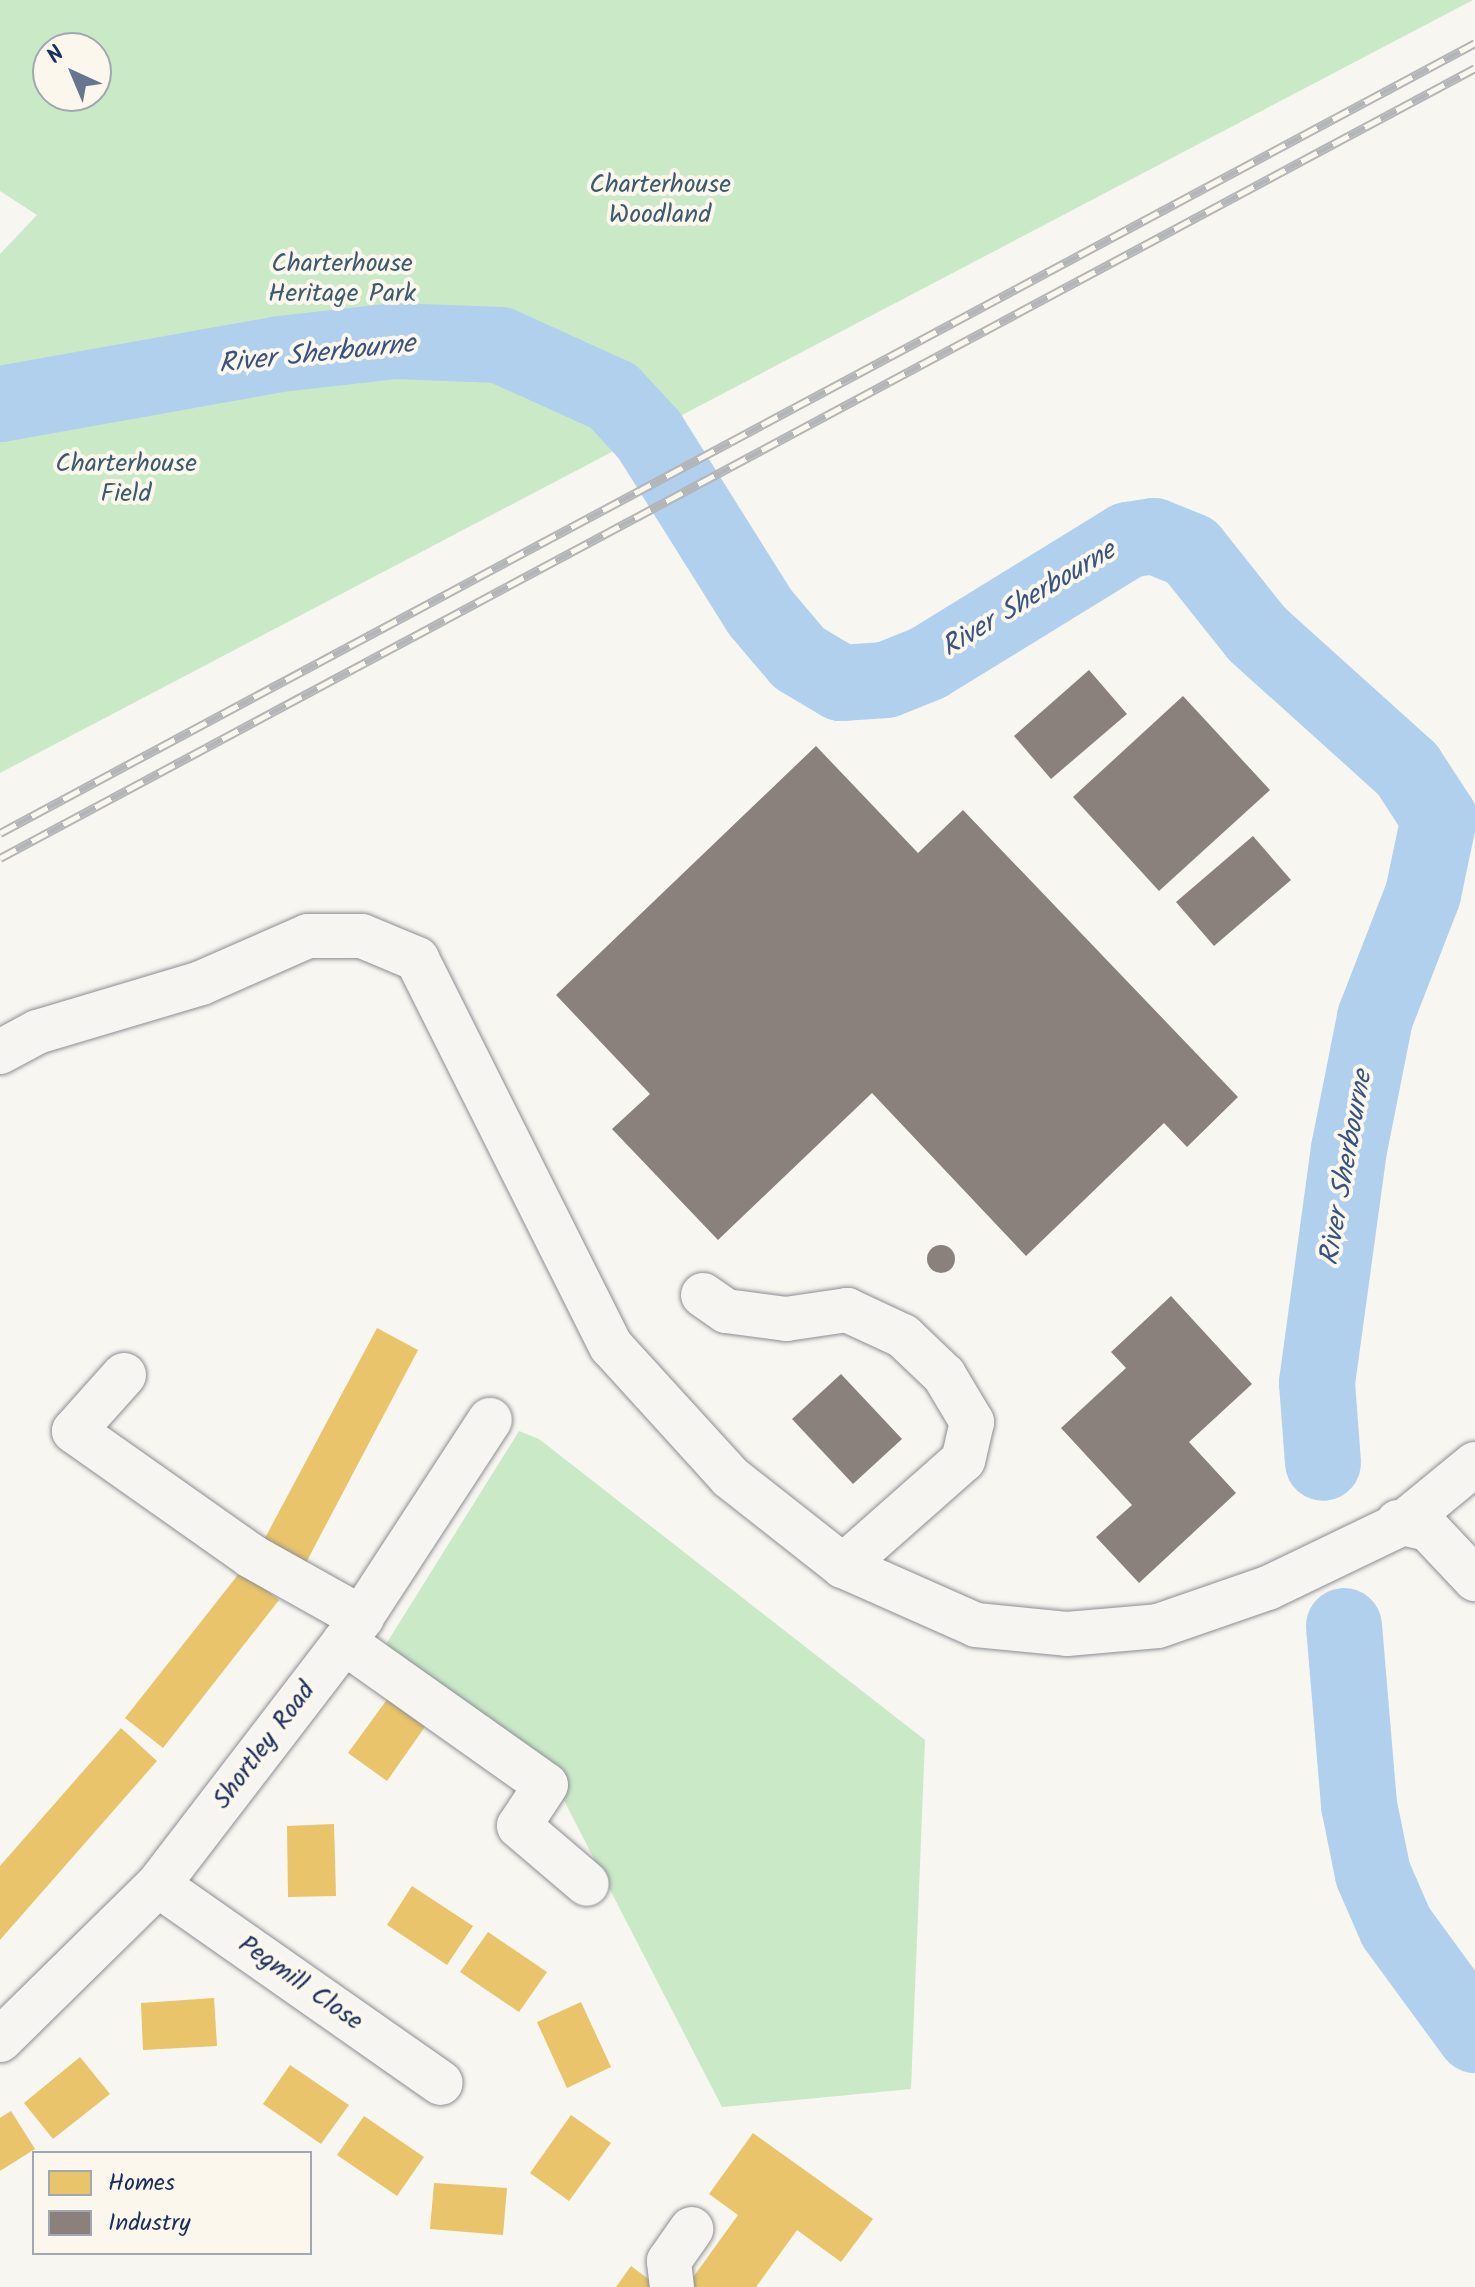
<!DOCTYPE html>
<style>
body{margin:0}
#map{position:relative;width:1475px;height:2287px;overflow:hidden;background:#f8f6f0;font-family:Kalam,sans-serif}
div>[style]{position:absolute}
.green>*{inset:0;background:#cae9c7}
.homes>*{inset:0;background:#e9c46a}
.industry>*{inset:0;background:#8a817c}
.round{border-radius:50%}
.river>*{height:76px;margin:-38px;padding:0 38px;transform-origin:38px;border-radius:38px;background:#b1d0ed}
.roads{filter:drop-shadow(0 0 2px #8b8e94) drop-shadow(0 0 2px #8b8e94)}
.minor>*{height:44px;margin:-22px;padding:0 22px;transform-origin:22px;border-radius:22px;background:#f6f5f1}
.rail>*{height:9px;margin-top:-4.5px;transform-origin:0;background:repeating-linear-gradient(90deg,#fbf7ec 0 18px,#b3b5b7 0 36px);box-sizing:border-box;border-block:2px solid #b3b5b7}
span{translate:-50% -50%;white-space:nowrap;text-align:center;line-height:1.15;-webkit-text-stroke:8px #fbf7ec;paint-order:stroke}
.park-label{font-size:26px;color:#3d5b70}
.street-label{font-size:26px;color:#1b2f5e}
.water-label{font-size:28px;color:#395382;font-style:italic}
.legend{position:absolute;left:32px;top:2151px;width:280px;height:104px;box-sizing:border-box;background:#fbf7ec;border:2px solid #a1a7b3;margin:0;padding:10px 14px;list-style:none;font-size:24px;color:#1b2f5e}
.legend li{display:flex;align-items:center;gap:16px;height:40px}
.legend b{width:40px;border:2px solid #a1a7b3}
.north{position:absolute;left:32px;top:32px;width:80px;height:80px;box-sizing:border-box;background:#fbf7ec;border:2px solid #a1a7b3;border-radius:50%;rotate:316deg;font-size:22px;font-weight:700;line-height:32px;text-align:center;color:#1b2f5e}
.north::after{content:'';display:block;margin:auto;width:28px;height:36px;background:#687591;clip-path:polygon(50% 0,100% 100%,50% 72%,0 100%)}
</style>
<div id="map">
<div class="green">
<i style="clip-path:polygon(evenodd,0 0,1473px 0,0 773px,0 254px,37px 215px,0 191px,0 0,96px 48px,96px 96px,48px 96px,48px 48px,96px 48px)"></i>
<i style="clip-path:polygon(519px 1431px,539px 1439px,925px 1740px,911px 2089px,722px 2107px,556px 1785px,378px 1657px)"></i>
</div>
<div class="homes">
<i style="clip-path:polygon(377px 1328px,418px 1350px,299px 1576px,257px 1553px)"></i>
<i style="clip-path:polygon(241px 1571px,279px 1600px,163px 1748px,125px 1718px)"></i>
<i style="clip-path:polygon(391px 1694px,429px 1721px,387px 1781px,348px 1753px)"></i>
<i style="clip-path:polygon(121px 1728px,157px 1761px,0 1940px,0 1866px)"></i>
<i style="clip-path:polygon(334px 1824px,336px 1896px,288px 1897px,287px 1826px)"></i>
<i style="clip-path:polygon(412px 1886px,473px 1926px,447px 1965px,387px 1925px)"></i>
<i style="clip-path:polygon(488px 1932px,547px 1972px,519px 2012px,460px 1972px)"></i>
<i style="clip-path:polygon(214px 1998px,217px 2046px,143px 2050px,141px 2003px)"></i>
<i style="clip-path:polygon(581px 2002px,611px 2067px,567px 2088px,537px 2022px)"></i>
<i style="clip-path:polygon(80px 2057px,110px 2094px,53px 2139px,24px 2103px)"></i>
<i style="clip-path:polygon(290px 2065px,349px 2105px,321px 2144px,263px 2104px)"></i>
<i style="clip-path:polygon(11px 2111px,35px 2149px,0 2171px,0 2118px)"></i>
<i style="clip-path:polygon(571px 2115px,611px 2143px,569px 2201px,530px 2173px)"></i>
<i style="clip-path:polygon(364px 2116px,424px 2157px,397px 2196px,337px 2155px)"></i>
<i style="clip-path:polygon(753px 2133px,873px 2219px,841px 2262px,797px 2230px,756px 2287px,695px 2287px,689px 2283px,738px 2215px,709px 2194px)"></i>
<i style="clip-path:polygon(434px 2183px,507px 2188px,503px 2235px,430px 2229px)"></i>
<i style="clip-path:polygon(631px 2266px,659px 2287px,616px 2287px)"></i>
</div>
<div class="industry">
<i style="clip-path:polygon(1089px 670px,1127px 714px,1051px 779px,1014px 736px)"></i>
<i style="clip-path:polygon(1183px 696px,1270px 790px,1159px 891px,1073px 797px)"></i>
<i style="clip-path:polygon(816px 746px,918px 853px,963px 810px,1238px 1097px,1187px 1147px,1164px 1123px,1026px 1256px,872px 1093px,718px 1240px,612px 1129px,650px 1094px,556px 995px)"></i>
<i style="clip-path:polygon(1253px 836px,1291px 880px,1214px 946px,1176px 902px)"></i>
<i class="round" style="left:927px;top:1245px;width:28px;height:28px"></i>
<i style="clip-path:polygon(1171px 1296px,1252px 1384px,1189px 1442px,1236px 1493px,1139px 1583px,1096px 1537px,1132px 1505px,1061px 1428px,1126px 1368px,1111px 1352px)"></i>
<i style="clip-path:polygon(841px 1374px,902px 1439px,853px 1484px,792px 1419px)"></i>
</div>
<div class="river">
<i style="left:0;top:404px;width:284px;rotate:-10.1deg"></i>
<i style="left:280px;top:354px;width:116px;rotate:-6.4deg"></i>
<i style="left:395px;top:341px;width:105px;rotate:2.2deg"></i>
<i style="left:500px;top:345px;width:124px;rotate:24.3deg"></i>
<i style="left:613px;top:396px;width:53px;rotate:47.3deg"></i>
<i style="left:649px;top:435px;width:209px;rotate:57.9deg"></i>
<i style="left:760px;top:612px;width:60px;rotate:49.7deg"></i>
<i style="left:799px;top:658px;width:49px;rotate:30.8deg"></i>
<i style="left:841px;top:683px;width:45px;rotate:-3.8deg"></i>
<i style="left:886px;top:680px;width:45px;rotate:-22deg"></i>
<i style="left:928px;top:663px;width:235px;rotate:-31.6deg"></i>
<i style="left:1128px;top:540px;width:26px;rotate:-9deg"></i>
<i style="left:1154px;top:536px;width:40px;rotate:22deg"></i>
<i style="left:1191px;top:551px;width:106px;rotate:51.5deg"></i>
<i style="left:1257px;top:634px;width:202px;rotate:42deg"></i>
<i style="left:1407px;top:769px;width:59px;rotate:56.9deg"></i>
<i style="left:1439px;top:818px;width:78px;rotate:101.9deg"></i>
<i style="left:1423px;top:894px;width:133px;rotate:111.2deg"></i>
<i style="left:1375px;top:1018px;width:134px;rotate:101.2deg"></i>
<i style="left:1349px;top:1149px;width:236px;rotate:97.8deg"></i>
<i style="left:1317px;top:1383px;width:80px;rotate:85.7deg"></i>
<i style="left:1344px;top:1626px;width:180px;rotate:85.2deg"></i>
<i style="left:1359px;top:1805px;width:70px;rotate:78.5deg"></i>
<i style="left:1373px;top:1874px;width:58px;rotate:66.5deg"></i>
<i style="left:1396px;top:1927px;width:134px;rotate:53.8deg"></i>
</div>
<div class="roads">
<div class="minor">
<i style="left:0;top:1052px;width:42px;rotate:-28.4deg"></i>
<i style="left:37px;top:1032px;width:171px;rotate:-16.6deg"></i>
<i style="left:201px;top:983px;width:117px;rotate:-23.7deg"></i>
<i style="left:308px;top:936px;width:54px"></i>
<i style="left:362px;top:936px;width:60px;rotate:22.7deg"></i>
<i style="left:417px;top:959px;width:433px;rotate:63.4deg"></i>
<i style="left:611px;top:1346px;width:177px;rotate:47.7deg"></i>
<i style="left:730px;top:1477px;width:144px;rotate:38.2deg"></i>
<i style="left:843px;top:1566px;width:145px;rotate:23.9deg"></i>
<i style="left:976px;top:1625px;width:91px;rotate:5.6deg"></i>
<i style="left:1067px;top:1634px;width:91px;rotate:-5deg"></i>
<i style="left:1158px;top:1626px;width:116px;rotate:-19.1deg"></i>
<i style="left:1268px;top:1588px;width:150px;rotate:-25.7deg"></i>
<i style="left:1403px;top:1523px;width:93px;rotate:-39.3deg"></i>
<i style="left:703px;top:1295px;width:28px;rotate:35deg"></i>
<i style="left:726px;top:1311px;width:61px;rotate:7.6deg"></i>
<i style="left:786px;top:1319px;width:62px;rotate:-8.4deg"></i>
<i style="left:847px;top:1310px;width:62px;rotate:24.9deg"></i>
<i style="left:903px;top:1336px;width:57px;rotate:43.6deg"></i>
<i style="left:944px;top:1375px;width:55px;rotate:59.2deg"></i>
<i style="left:972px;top:1422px;width:39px;rotate:103deg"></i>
<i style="left:963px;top:1460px;width:160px;rotate:138.5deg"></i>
<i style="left:124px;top:1375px;width:75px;rotate:131.8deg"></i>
<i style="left:74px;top:1431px;width:217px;rotate:35.2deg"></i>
<i style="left:251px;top:1556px;width:127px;rotate:29.2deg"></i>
<i style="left:1398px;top:1522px;width:31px;rotate:13deg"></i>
<i style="left:1428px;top:1529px;width:69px;rotate:46.8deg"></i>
<i style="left:344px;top:1642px;width:247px;rotate:35.3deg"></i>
<i style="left:546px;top:1785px;width:49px;rotate:123.4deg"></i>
<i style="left:519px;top:1826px;width:89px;rotate:40.5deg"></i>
<i style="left:158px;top:1885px;width:345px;rotate:35deg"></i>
<i style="left:0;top:2040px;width:221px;rotate:-44.5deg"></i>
<i style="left:158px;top:1885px;width:314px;rotate:-52.5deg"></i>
<i style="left:349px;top:1636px;width:258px;rotate:-56.9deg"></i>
<i style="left:672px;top:2287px;width:26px;rotate:-97deg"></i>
<i style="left:669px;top:2261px;width:39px;rotate:-55deg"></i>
</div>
</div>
<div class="rail">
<i style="left:0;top:833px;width:1673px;rotate:-28.17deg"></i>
<i style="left:0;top:858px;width:1673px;rotate:-28.17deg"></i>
</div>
<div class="park-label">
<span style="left:660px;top:201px">Charterhouse<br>Woodland</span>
<span style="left:342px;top:280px">Charterhouse<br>Heritage Park</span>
<span style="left:126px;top:480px">Charterhouse<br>Field</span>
</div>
<div class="street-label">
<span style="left:265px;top:1746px;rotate:-53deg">Shortley Road</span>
<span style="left:300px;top:1984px;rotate:35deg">Pegmill Close</span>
</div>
<div class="water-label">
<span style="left:317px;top:355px;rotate:-6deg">River Sherbourne</span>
<span style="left:1029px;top:600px;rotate:-31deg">River Sherbourne</span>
<span style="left:1347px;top:1168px;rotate:-80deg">River Sherbourne</span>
</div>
<ul class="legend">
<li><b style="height:22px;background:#e9c46a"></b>Homes</li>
<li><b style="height:22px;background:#8a817c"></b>Industry</li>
</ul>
<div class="north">N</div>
</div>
